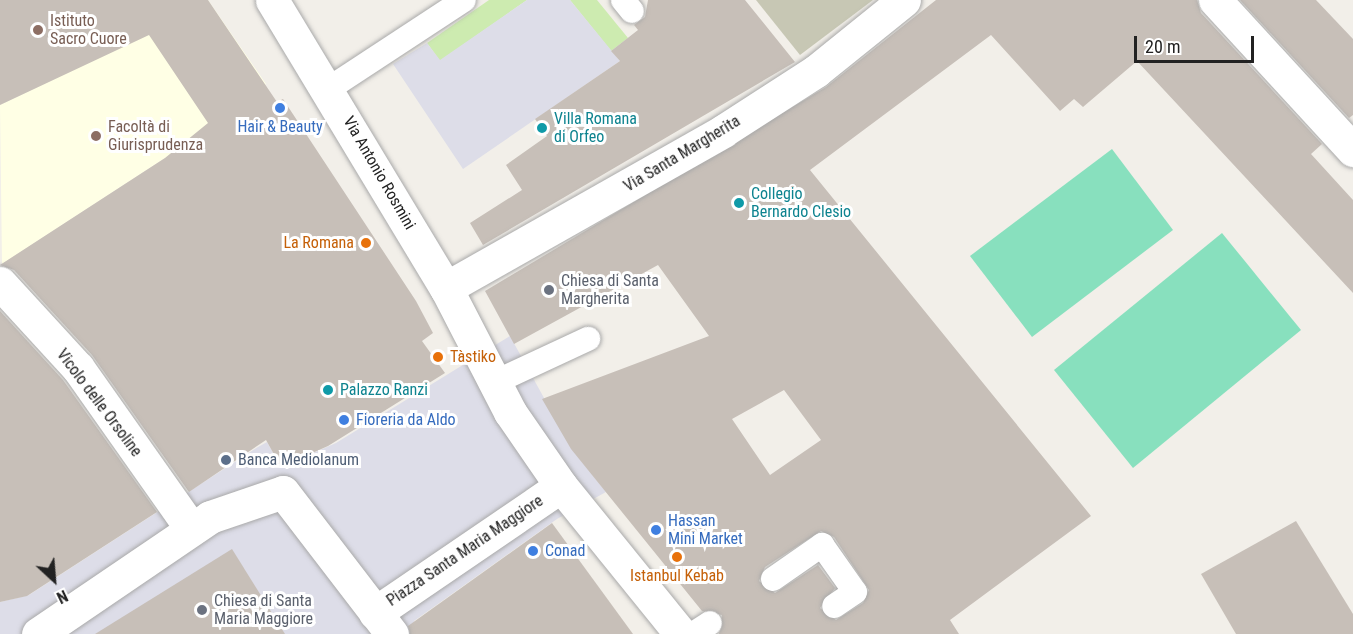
<!DOCTYPE html>
<meta charset="utf-8">
<style>
body{margin:0}
#map{position:relative;width:1353px;height:634px;overflow:hidden;background:#f2efe9;font-family:"Roboto Condensed",sans-serif}
div>[style]{position:absolute}
.education>*{inset:0;background:#ffffe5}
.construction>*{inset:0;background:#c7c7b4}
.grass>*{inset:0;background:#cdebb0}
.pitch>*{inset:0;background:#88e0be}
.plaza>*{inset:0;background:#dddde8}
.building>*{inset:0;background:#c7bfb8}
.roads{filter:drop-shadow(0 0 2px #a9a9a9) drop-shadow(0 0 2px #a9a9a9)}
.service>*{height:24px;margin:-12px;padding:0 12px;transform-origin:12px;border-radius:12px;background:#fff}
.pedestrian>*{height:33px;margin:-16.5px;padding:0 16.5px;transform-origin:16.5px;border-radius:16.5px;background:#fff}
.minor>*{height:33px;margin:-16.5px;padding:0 16.5px;transform-origin:16.5px;border-radius:16.5px;background:#fff}
.tertiary>*{height:33px;margin:-16.5px;padding:0 16.5px;transform-origin:16.5px;border-radius:16.5px;background:#fff}
.dots>*{width:16px;height:16px;translate:-50% -50%;box-sizing:border-box;border:3px solid #fff;border-radius:50%}
span{translate:-50% -50%;white-space:nowrap;text-align:center;line-height:1.15;-webkit-text-stroke:6px #fff;paint-order:stroke}
.education-label{font-size:16px;color:#785e54}
.left{translate:0 -50%;text-align:left}
.culture-label{font-size:16px;color:#0d838f}
.shop-label{font-size:16px;color:#366cbe}
.street-label{font-size:16px;color:#222}
.food-label{font-size:16px;color:#c56008}
.right{translate:-100% -50%;text-align:right}
.worship-label{font-size:16px;color:#5b616d}
.service-label{font-size:16px;color:#4e5e75}
.north{position:absolute;left:24px;top:550px;width:60px;height:60px;-webkit-text-stroke:4px #fff;paint-order:stroke;rotate:154deg;font-size:16px;font-weight:700;line-height:24px;text-align:center;color:#222}
.north::after{content:'';display:block;margin:auto;width:21px;height:27px;background:#222;clip-path:polygon(50% 0,100% 100%,50% 72%,0 100%)}
.scale{position:absolute;left:1134px;top:36px;width:120px;height:27px;box-sizing:border-box;border:3px solid #222;border-top:0;padding-left:8px;font-size:18px;line-height:21px;white-space:nowrap;color:#222;-webkit-text-stroke:4px #fff;paint-order:stroke}
</style>
<div id="map">
<div class="education">
<i style="clip-path:polygon(56px 0,208px 0,266px 84px,165px 158px,2px 264px,0 105px,94px 60px)"></i>
</div>
<div class="construction">
<i style="clip-path:polygon(756px 0,873px 0,800px 55px)"></i>
</div>
<div class="grass">
<i style="clip-path:polygon(489px 0,527px 0,440px 61px,427px 43px)"></i>
<i style="clip-path:polygon(570px 0,597px 0,628px 38px,611px 51px)"></i>
</div>
<div class="pitch">
<i style="clip-path:polygon(1112px 149px,1173px 230px,1032px 337px,970px 256px)"></i>
<i style="clip-path:polygon(1222px 233px,1301px 330px,1133px 468px,1054px 370px)"></i>
</div>
<div class="plaza">
<i style="clip-path:polygon(527px 0,570px 0,620px 61px,463px 169px,393px 64px,427px 43px,440px 60px)"></i>
<i style="clip-path:polygon(510px 336px,572px 449px,606px 492px,557px 519px,414px 621px,422px 634px,0 634px,0 602px,29px 595px,258px 447px,267px 442px,281px 467px,336px 443px)"></i>
</div>
<div class="building">
<i style="clip-path:polygon(0 0,208px 0,277px 102px,283px 99px,416px 301px,433px 333px,422px 341px,445px 373px,328px 446px,281px 467px,266px 440px,189px 492px,92px 355px,14px 270px,0 265px,165px 158px,208px 123px,149px 35px,0 105px)"></i>
<i style="clip-path:polygon(648px 0,745px 0,795px 62px,483px 245px,470px 223px,522px 190px,506px 165px,547px 136px,535px 119px,620px 61px,611px 51px,638px 30px,634px 25px,645px 17px)"></i>
<i style="clip-path:polygon(evenodd,936px 0,1197px 0,1201px 13px,1322px 144px,1311px 154px,1353px 200px,1353px 293px,1137px 61px,1083px 107px,1074px 99px,1060px 111px,991px 35px,810px 170px,1091px 516px,950px 620px,959px 634px,719px 634px,722px 615px,702px 611px,571px 449px,542px 399px,709px 336px,658px 265px,514px 344px,485px 291px,826px 87px,936px 0,784px 390px,821px 440px,770px 475px,732px 419px,784px 390px,936px 0,821px 531px,834px 537px,869px 590px,863px 603px,836px 620px,820px 608px,835px 588px,818px 565px,775px 593px,759px 581px,765px 567px,821px 531px)"></i>
<i style="clip-path:polygon(1240px 0,1316px 0,1353px 39px,1353px 115px,1349px 118px)"></i>
<i style="clip-path:polygon(0 311px,63px 380px,157px 512px,27px 596px,0 602px)"></i>
<i style="clip-path:polygon(1296px 521px,1353px 614px,1353px 634px,1236px 634px,1201px 574px)"></i>
<i style="clip-path:polygon(552px 523px,633px 634px,410px 634px,408px 626px)"></i>
<i style="clip-path:polygon(232px 549px,285px 634px,95px 634px)"></i>
</div>
<div class="roads">
<div class="service">
<i style="left:623px;top:0;width:14px;rotate:51deg"></i>
<i style="left:330px;top:88px;width:160px;rotate:-33.3deg"></i>
<i style="left:493px;top:383px;width:105px;rotate:-24.9deg"></i>
<i style="left:773px;top:579px;width:60px;rotate:-34.8deg"></i>
<i style="left:822px;top:545px;width:57px;rotate:54.9deg"></i>
<i style="left:855px;top:592px;width:25px;rotate:146deg"></i>
<i style="left:693px;top:634px;width:20px;rotate:-33deg"></i>
</div>
<div class="pedestrian">
<i style="left:0;top:283px;width:115px;rotate:47.5deg"></i>
<i style="left:78px;top:368px;width:196px;rotate:54.8deg"></i>
<i style="left:210px;top:517px;width:77px;rotate:-18.9deg"></i>
<i style="left:283px;top:492px;width:179px;rotate:52.5deg"></i>
<i style="left:375px;top:613px;width:225px;rotate:-34.3deg"></i>
</div>
<div class="minor">
<i style="left:1215px;top:0;width:204px;rotate:47.4deg"></i>
<i style="left:446px;top:288px;width:318px;rotate:-29.5deg"></i>
<i style="left:723px;top:131px;width:111px;rotate:-32.8deg"></i>
<i style="left:816px;top:71px;width:113px;rotate:-38.9deg"></i>
<i style="left:38px;top:634px;width:208px;rotate:-34.2deg"></i>
</div>
<div class="tertiary">
<i style="left:272px;top:0;width:336px;rotate:58.9deg"></i>
<i style="left:446px;top:288px;width:140px;rotate:62.7deg"></i>
<i style="left:510px;top:412px;width:90px;rotate:55.4deg"></i>
<i style="left:561px;top:486px;width:191px;rotate:51deg"></i>
</div>
</div>
<div class="dots">
<i style="left:38px;top:30px;background:#8d6e63"></i>
<i style="left:280px;top:108px;background:#3f7fe0"></i>
<i style="left:542px;top:128px;background:#0f9aa8"></i>
<i style="left:96px;top:136px;background:#8d6e63"></i>
<i style="left:739px;top:203px;background:#0f9aa8"></i>
<i style="left:366px;top:243px;background:#e8710a"></i>
<i style="left:549px;top:290px;background:#6b7280"></i>
<i style="left:438px;top:357px;background:#e8710a"></i>
<i style="left:328px;top:390px;background:#0f9aa8"></i>
<i style="left:344px;top:420px;background:#3f7fe0"></i>
<i style="left:226px;top:460px;background:#5c6f8a"></i>
<i style="left:656px;top:530px;background:#3f7fe0"></i>
<i style="left:533px;top:551px;background:#3f7fe0"></i>
<i style="left:677px;top:557px;background:#e8710a"></i>
<i style="left:202px;top:610px;background:#6b7280"></i>
</div>
<div class="education-label">
<span class="left" style="left:50px;top:30px">Istituto<br>Sacro Cuore</span>
<span class="left" style="left:108px;top:136px">Facoltà di<br>Giurisprudenza</span>
</div>
<div class="culture-label">
<span class="left" style="left:554px;top:128px">Villa Romana<br>di Orfeo</span>
<span class="left" style="left:751px;top:203px">Collegio<br>Bernardo Clesio</span>
<span class="left" style="left:340px;top:390px">Palazzo Ranzi</span>
</div>
<div class="shop-label">
<span style="left:280px;top:127px">Hair &amp; Beauty</span>
<span class="left" style="left:356px;top:420px">Fioreria da Aldo</span>
<span class="left" style="left:668px;top:530px">Hassan<br>Mini Market</span>
<span class="left" style="left:545px;top:551px">Conad</span>
</div>
<div class="street-label">
<span style="left:682px;top:154px;rotate:-31deg">Via Santa Margherita</span>
<span style="left:379px;top:173px;rotate:60deg">Via Antonio Rosmini</span>
<span style="left:99px;top:403px;rotate:53deg">Vicolo delle Orsoline</span>
<span style="left:465px;top:551px;rotate:-34deg">Piazza Santa Maria Maggiore</span>
</div>
<div class="food-label">
<span class="right" style="left:354px;top:243px">La Romana</span>
<span class="left" style="left:450px;top:357px">Tàstiko</span>
<span style="left:677px;top:576px">Istanbul Kebab</span>
</div>
<div class="worship-label">
<span class="left" style="left:561px;top:290px">Chiesa di Santa<br>Margherita</span>
<span class="left" style="left:214px;top:610px">Chiesa di Santa<br>Maria Maggiore</span>
</div>
<div class="service-label">
<span class="left" style="left:238px;top:460px">Banca Mediolanum</span>
</div>
<div class="north">N</div>
<div class="scale">20 m</div>
</div>
